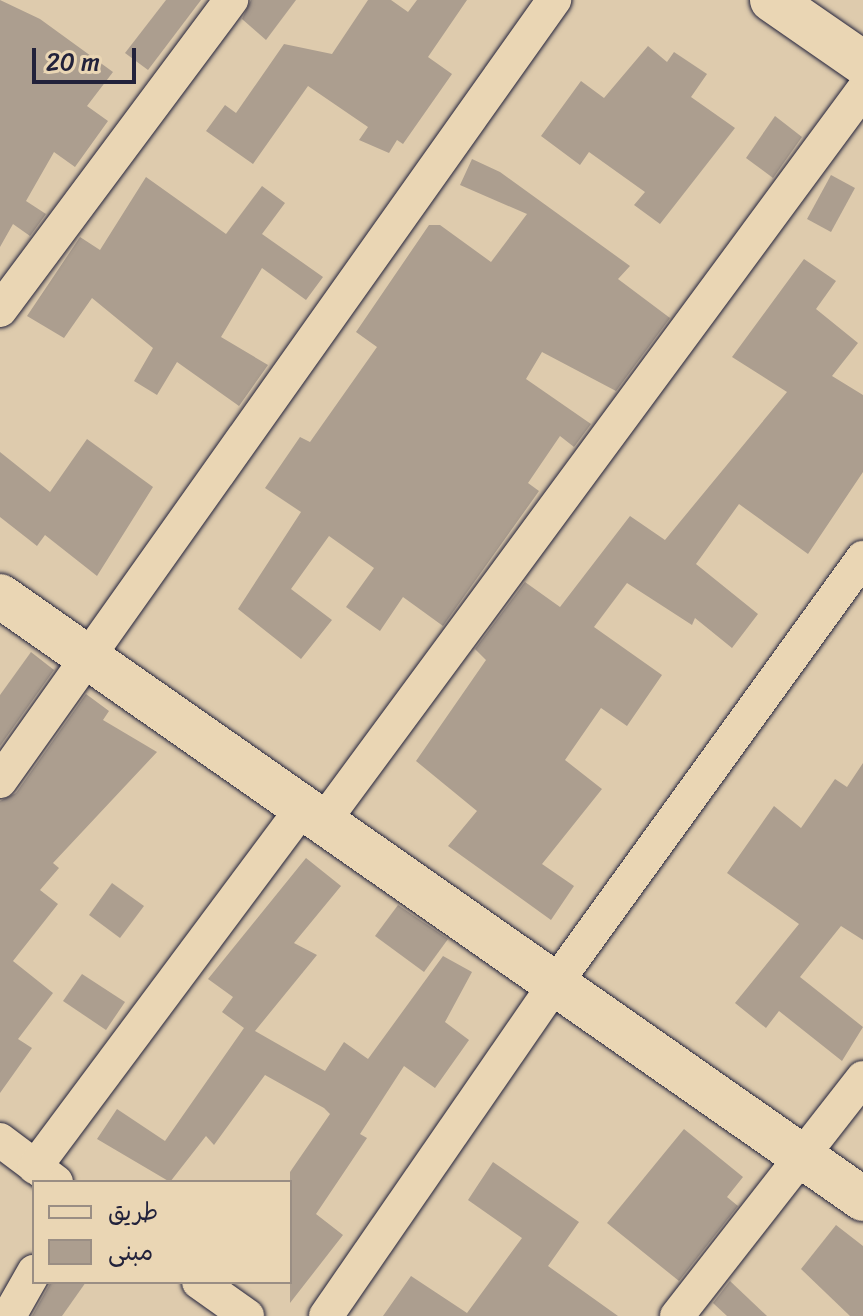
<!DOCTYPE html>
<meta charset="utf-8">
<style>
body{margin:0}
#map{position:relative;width:863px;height:1316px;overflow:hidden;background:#decbad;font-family:Sriracha,"Playpen Sans Arabic",sans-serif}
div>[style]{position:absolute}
.building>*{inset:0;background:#ac9e8f}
.roads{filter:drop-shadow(0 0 2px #22223b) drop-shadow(0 0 2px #22223b)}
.minor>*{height:34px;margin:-17px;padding:0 17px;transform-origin:17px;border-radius:17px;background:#ead6b4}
.tertiary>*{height:44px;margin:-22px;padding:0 22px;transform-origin:22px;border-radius:22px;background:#ead6b4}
.secondary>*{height:44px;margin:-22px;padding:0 22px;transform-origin:22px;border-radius:22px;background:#ead6b4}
span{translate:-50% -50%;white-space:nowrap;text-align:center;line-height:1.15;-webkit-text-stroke:6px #ead6b4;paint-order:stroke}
.legend{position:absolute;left:32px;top:1180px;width:260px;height:104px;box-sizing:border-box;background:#ead6b4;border:2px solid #9a8e84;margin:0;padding:10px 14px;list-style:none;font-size:24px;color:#22223b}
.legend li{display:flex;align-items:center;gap:16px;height:40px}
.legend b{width:40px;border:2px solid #9a8e84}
.scale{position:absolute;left:32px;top:48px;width:104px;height:36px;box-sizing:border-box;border:4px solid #22223b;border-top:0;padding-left:10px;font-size:24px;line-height:28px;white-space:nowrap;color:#22223b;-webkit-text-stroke:6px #ead6b4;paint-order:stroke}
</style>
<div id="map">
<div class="building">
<i style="clip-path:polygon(0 0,40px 19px,113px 72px,87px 106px,108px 121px,75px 167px,54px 152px,26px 201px,46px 214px,30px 236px,13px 224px,0 247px)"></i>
<i style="clip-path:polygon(166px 0,201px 0,148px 70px,125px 53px)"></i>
<i style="clip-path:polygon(251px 0,296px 0,266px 40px,242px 19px)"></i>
<i style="clip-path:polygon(368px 0,391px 0,408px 12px,417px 0,467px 0,428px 57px,452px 74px,403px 144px,397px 140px,389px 153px,359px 140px,368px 127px,308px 86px,253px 164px,206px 131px,225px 105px,236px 113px,284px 44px,332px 54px)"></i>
<i style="clip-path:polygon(648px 46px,667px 62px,674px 52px,707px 74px,691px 97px,735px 128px,660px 224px,634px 205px,645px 192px,589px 152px,580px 165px,541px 136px,581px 81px,604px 98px)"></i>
<i style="clip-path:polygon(775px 116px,802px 137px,773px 178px,746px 158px)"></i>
<i style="clip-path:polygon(472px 159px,500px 172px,630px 266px,618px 279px,670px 318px,616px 391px,542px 352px,526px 379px,591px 424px,574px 447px,560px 436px,528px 483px,539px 491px,443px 626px,403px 597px,380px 631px,346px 607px,374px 568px,329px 536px,291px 589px,332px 620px,301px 659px,238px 609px,301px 512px,265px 488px,300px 437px,310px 442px,377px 347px,356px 332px,429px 225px,440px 225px,491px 262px,527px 214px,460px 185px)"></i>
<i style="clip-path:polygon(831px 175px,855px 188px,831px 232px,807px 219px)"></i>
<i style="clip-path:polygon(146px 177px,226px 234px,262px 186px,285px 203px,262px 234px,323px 277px,306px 300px,262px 268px,221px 337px,268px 365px,239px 406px,177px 362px,157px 395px,134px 381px,153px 348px,92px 298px,64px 338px,27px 316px,80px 237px,100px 250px)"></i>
<i style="clip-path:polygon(804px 259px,836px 281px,816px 309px,858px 343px,832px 376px,863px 395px,863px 472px,808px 554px,739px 504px,696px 564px,758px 614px,732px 648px,695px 618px,692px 625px,627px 583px,594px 627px,662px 675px,627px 726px,601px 708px,565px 760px,602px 789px,542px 864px,574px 886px,551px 920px,448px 846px,477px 811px,416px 761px,486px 660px,475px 649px,525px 582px,560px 607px,630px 516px,665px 540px,787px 392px,732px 357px)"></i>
<i style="clip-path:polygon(87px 439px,153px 487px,97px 576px,45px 535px,37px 546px,0 517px,0 452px,50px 492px)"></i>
<i style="clip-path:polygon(31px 652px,54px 670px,0 746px,0 695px)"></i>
<i style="clip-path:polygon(86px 694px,109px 711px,103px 720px,157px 752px,53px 863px,59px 868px,40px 890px,58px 904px,13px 961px,53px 993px,18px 1039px,32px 1048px,0 1093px,0 801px,16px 793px)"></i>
<i style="clip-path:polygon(863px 763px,863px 940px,841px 926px,800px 977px,863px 1027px,842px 1061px,779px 1011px,766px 1028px,735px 1003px,799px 924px,727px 873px,774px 806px,801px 828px,835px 779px,847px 787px)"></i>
<i style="clip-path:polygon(306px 858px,341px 886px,294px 943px,317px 955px,255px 1031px,325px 1071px,344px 1042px,368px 1059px,443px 956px,472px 972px,445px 1022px,469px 1040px,435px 1088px,404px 1066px,360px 1134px,367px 1138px,316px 1214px,343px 1235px,290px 1303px,290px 1172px,330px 1114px,324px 1108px,265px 1075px,214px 1145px,206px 1136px,170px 1182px,97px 1139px,117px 1109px,165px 1141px,244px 1028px,222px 1012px,233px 997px,208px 979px)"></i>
<i style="clip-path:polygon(112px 883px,144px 906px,120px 938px,89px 915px)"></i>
<i style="clip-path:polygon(398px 905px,448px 939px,424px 972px,375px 936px)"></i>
<i style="clip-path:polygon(82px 974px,125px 1002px,106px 1030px,63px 1001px)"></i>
<i style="clip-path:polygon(684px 1129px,743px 1177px,727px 1197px,738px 1206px,679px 1281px,607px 1223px)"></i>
<i style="clip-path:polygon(493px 1162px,579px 1222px,548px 1266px,618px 1316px,383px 1316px,411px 1276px,467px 1313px,522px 1238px,468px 1200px)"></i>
<i style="clip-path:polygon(836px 1225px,863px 1246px,863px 1316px,850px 1316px,801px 1269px)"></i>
<i style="clip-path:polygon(730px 1281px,767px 1316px,727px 1316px,713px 1303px)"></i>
<i style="clip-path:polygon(51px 1282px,86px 1282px,62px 1316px,32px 1316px)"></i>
</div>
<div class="roads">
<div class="minor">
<i style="left:0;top:310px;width:387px;rotate:-53.3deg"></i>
<i style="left:0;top:781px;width:958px;rotate:-54.65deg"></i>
<i style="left:323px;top:822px;width:910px;rotate:-53.58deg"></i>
<i style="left:0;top:1140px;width:70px;rotate:36.9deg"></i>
<i style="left:35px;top:1167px;width:449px;rotate:-53.3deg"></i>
<i style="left:199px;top:1282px;width:59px;rotate:35.3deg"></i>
<i style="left:9px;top:1316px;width:51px;rotate:-60.4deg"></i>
<i style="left:326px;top:1316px;width:398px;rotate:-55.4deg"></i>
<i style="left:552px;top:988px;width:531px;rotate:-54.12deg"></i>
<i style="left:677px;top:1316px;width:302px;rotate:-52deg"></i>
</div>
<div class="tertiary">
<i style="left:772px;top:0;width:111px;rotate:34.7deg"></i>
</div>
<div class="secondary">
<i style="left:0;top:596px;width:1053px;rotate:34.94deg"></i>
</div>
</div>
<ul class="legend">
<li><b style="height:10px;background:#ead6b4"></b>طريق</li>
<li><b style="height:22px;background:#ac9e8f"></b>مبنى</li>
</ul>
<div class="scale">20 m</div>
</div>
